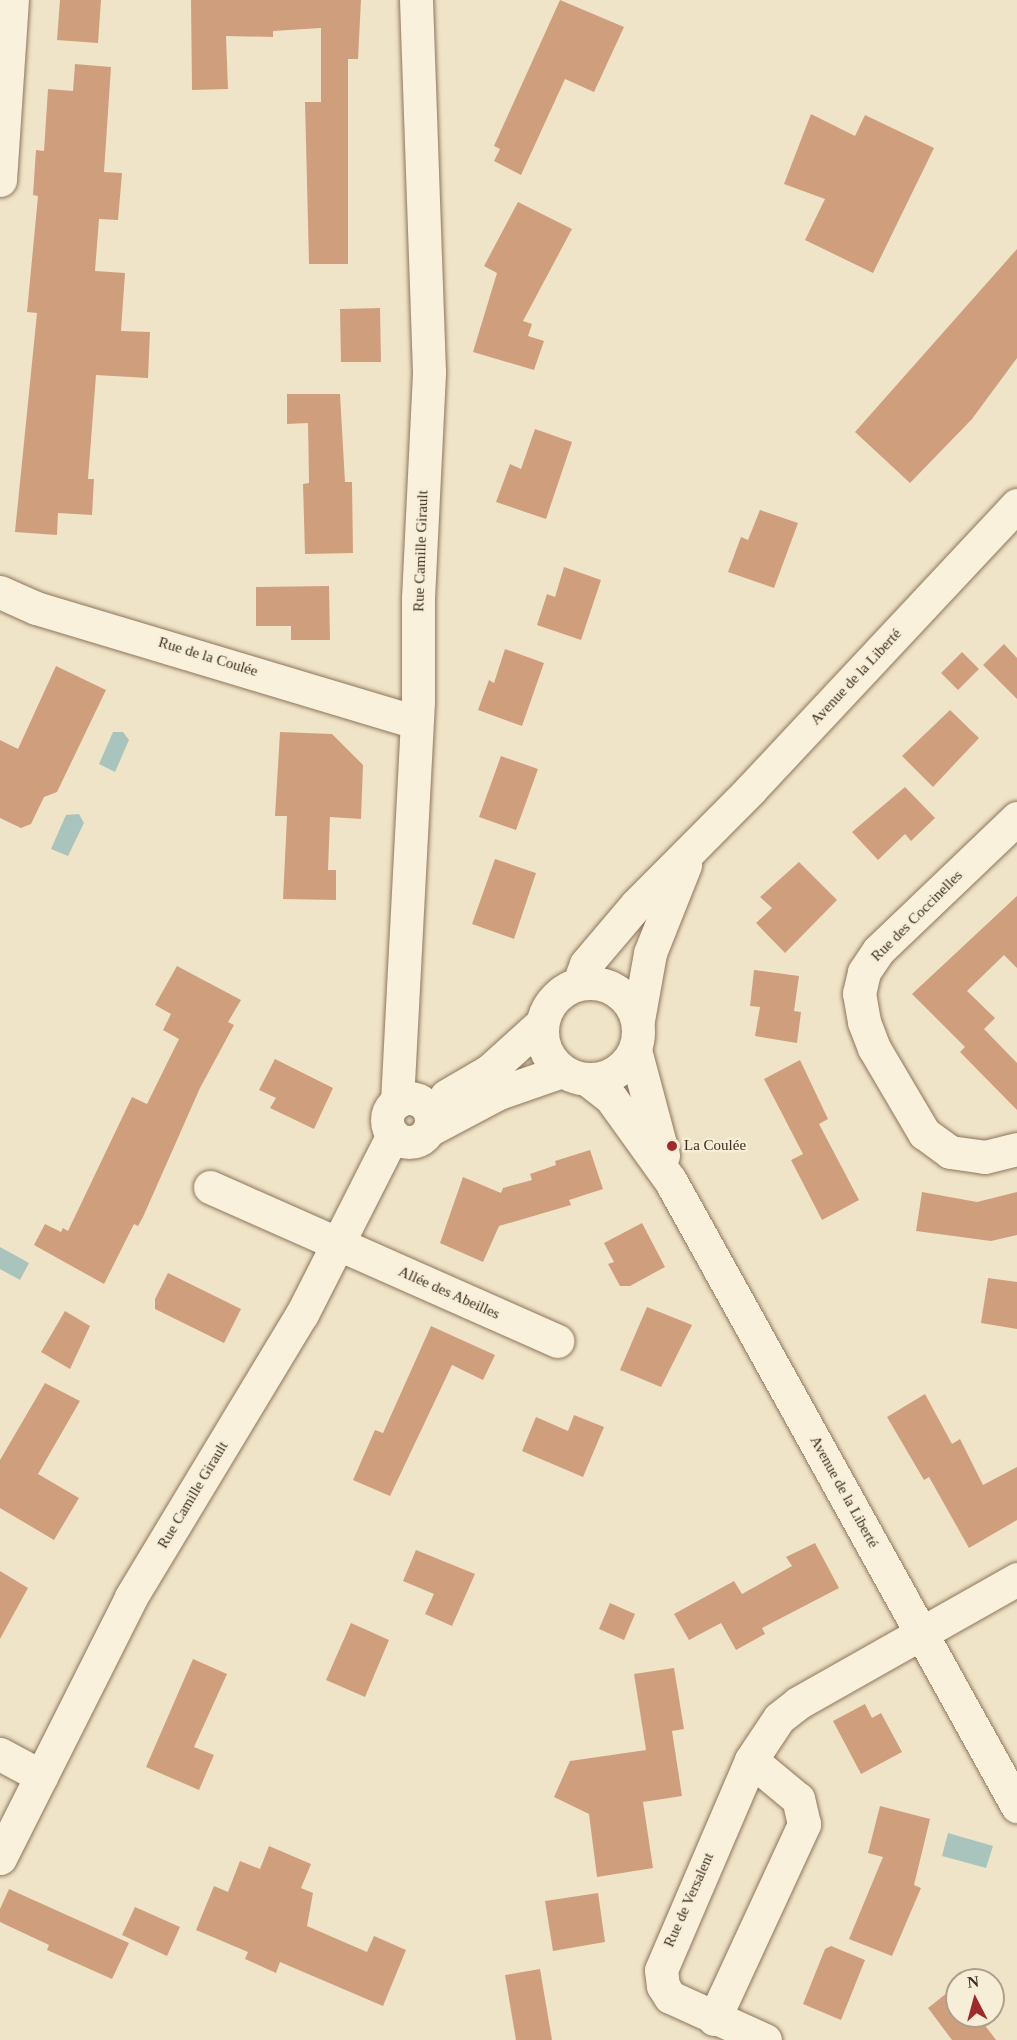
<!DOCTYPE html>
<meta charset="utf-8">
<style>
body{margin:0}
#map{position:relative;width:1017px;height:2040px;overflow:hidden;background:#f0e4c8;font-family:Georgia,serif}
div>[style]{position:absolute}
.water>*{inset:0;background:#a9c4bc}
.building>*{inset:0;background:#cf9f7d}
.roads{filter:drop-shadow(0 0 2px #8d765c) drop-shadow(0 0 2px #8d765c)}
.minor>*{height:33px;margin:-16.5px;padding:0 16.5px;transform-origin:16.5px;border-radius:16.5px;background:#faf1dc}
.tertiary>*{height:33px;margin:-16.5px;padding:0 16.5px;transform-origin:16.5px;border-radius:16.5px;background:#faf1dc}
.tertiary>.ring{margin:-16.5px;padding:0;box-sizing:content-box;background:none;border:33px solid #faf1dc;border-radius:50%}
.dots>*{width:16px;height:16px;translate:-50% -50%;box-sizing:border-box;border:3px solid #f7eed8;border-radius:50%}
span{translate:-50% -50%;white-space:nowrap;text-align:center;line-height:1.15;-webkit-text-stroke:4.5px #f7eed8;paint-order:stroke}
.street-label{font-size:15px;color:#3d2e20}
.poi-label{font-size:15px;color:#3d2e20}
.left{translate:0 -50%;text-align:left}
.north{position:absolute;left:945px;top:1968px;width:60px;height:60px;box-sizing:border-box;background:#f7eed8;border:2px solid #ada18e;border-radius:50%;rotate:354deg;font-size:16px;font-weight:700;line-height:24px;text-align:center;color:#3d2e20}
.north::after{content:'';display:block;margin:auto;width:21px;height:27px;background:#9e2a2b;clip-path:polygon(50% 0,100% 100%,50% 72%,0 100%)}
</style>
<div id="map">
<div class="water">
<i style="clip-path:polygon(113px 732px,123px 732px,129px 740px,115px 772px,99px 764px)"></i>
<i style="clip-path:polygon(79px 814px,84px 823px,68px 856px,51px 849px,66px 815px)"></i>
<i style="clip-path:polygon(0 1247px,29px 1263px,20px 1280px,0 1269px)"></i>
<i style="clip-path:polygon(948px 1833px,993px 1846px,986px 1868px,942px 1856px)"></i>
</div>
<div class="building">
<i style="clip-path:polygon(60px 0,101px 0,98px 43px,57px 40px)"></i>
<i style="clip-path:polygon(191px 0,361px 0,358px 59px,348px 59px,348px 264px,309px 264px,305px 102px,321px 102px,321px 28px,273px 31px,273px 37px,226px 36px,228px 89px,192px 90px)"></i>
<i style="clip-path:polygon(560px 0,624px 27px,594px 92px,565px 79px,521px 175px,494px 161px,500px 149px,494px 146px)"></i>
<i style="clip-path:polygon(75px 64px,111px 67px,104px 172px,122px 173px,118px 220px,99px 219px,95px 271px,125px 273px,121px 331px,150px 332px,148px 378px,96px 375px,88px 479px,94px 479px,92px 515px,58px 513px,57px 535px,15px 532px,37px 313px,27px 312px,38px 196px,33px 195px,36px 150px,44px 151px,48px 89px,73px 91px)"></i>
<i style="clip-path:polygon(811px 114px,855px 136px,865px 115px,934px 148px,873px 273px,805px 240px,825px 199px,784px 184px)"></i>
<i style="clip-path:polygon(518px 202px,572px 229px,523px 321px,532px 324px,528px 336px,544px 341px,534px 370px,473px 352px,497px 273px,484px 266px)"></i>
<i style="clip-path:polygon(1017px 249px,1017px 358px,972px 419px,910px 483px,855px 432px)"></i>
<i style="clip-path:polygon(380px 308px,381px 362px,341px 362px,340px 309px)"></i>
<i style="clip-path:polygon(287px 394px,340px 394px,345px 482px,352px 482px,353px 553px,305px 554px,303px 484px,309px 483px,308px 423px,287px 424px)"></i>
<i style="clip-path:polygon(535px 429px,572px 442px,546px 519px,496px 502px,510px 464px,521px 469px)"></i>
<i style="clip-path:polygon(760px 510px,798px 523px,774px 588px,728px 572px,741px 537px,748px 540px)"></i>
<i style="clip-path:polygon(564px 567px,601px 580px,581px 640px,537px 625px,547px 594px,555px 597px)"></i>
<i style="clip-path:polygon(329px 586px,330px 640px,291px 640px,291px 626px,256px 626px,256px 587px)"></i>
<i style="clip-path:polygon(1004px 644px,1017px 658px,1017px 699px,983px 665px)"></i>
<i style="clip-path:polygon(505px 649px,544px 663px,522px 726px,478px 710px,489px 680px,494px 683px)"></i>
<i style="clip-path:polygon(962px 652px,979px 669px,958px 690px,941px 673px)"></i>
<i style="clip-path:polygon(56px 666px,106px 690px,57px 792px,44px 797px,31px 824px,21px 828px,0 818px,0 740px,18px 749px)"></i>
<i style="clip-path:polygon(950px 710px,979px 738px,933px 787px,902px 756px)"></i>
<i style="clip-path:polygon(280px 732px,332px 734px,363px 765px,361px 819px,330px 817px,328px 870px,336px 870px,336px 900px,283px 899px,287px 816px,275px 816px)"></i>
<i style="clip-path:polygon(501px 756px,538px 769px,516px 830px,479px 817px)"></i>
<i style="clip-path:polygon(905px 787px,935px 818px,911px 841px,905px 834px,878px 860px,852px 832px)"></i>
<i style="clip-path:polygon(495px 859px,536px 873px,514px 939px,472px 924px)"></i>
<i style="clip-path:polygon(799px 862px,837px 900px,785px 953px,756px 923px,772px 908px,760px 897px)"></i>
<i style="clip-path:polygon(1017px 896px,1017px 968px,1004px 955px,967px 991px,995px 1018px,984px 1029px,1017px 1063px,1017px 1110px,960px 1052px,965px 1047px,912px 994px)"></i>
<i style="clip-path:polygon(177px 966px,241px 1000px,228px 1022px,234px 1025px,200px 1088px,143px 1217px,138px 1226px,134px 1224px,104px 1284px,34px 1245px,45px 1224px,61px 1232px,63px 1228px,68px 1231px,132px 1097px,147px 1104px,179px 1039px,163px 1030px,171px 1014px,155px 1005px)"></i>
<i style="clip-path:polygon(754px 970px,799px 976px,794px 1011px,801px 1012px,797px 1043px,755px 1036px,760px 1007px,750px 1006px)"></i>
<i style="clip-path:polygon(275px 1059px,333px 1088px,314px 1129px,270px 1108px,276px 1098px,259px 1090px)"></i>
<i style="clip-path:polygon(800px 1060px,828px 1119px,819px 1124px,859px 1200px,822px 1220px,791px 1160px,803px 1154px,764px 1079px)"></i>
<i style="clip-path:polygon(590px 1150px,603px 1189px,569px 1200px,571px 1205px,499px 1226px,483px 1262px,440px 1243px,463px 1177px,501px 1193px,503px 1188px,532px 1180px,530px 1174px,556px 1165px,555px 1161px)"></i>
<i style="clip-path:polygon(922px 1192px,977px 1202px,1017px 1192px,1017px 1235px,991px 1241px,916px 1231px)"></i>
<i style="clip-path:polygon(642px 1223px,665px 1267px,630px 1286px,620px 1286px,608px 1264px,614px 1262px,604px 1243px)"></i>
<i style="clip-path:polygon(168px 1273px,241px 1309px,224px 1343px,155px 1309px,155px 1299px)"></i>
<i style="clip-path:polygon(988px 1278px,1017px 1282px,1017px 1329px,981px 1323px)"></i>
<i style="clip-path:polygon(647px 1307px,692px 1325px,661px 1387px,620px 1370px)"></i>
<i style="clip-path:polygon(65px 1311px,90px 1326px,70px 1369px,41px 1352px)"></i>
<i style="clip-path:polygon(431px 1326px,495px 1355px,483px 1380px,452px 1365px,390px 1496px,353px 1480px,375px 1430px,383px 1433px)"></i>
<i style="clip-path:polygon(45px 1383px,80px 1401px,38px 1474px,79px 1498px,54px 1540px,0 1508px,0 1460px)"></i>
<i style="clip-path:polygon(925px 1394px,952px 1444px,960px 1439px,983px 1485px,1017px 1467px,1017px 1520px,969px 1548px,929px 1477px,924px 1480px,887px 1417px)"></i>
<i style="clip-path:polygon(574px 1415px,604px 1427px,583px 1477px,522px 1451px,536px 1417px,568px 1431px)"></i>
<i style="clip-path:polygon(815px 1543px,839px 1588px,762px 1628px,765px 1634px,736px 1650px,721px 1623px,689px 1640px,674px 1614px,734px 1581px,742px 1594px,792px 1566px,786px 1557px)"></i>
<i style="clip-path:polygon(416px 1550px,475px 1574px,452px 1626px,425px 1614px,434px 1594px,403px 1581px)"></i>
<i style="clip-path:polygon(0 1571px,28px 1588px,0 1639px)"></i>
<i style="clip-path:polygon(610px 1603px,635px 1614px,624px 1640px,599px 1629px)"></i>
<i style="clip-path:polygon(351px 1623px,389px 1640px,365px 1697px,326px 1680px)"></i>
<i style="clip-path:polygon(193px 1659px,227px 1674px,194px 1747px,214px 1755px,199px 1790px,146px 1767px)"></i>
<i style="clip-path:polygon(674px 1668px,684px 1729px,672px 1731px,682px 1796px,643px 1802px,653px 1868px,597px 1877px,589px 1814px,554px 1797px,570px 1761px,646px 1750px,634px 1674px)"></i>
<i style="clip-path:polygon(865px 1704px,872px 1718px,881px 1713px,902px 1752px,861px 1774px,833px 1721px)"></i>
<i style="clip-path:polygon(880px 1806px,930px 1819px,914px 1885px,921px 1888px,892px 1956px,849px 1939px,883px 1857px,868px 1853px)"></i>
<i style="clip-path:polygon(269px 1846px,311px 1864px,301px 1888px,313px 1893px,307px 1926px,367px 1952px,374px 1936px,406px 1950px,383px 2006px,280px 1962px,276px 1973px,245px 1959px,248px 1952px,196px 1930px,214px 1886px,228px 1892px,240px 1861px,260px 1869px)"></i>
<i style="clip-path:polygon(9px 1889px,129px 1943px,112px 1979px,47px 1950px,49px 1945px,0 1922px,0 1909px)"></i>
<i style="clip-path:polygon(598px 1893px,605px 1942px,553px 1951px,545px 1901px)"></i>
<i style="clip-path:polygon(135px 1907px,180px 1927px,167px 1956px,122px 1935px)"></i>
<i style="clip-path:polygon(831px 1946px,865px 1960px,841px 2020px,803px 2004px,825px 1949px)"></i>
<i style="clip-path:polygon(540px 1969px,552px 2040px,516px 2040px,505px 1975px)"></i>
<i style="clip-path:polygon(957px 1985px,957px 2016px,978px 2016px,996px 2040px,952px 2040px,928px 2008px)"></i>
</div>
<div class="roads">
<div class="minor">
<i style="left:0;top:180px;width:180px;rotate:-86.2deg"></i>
<i style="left:0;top:592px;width:39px;rotate:24deg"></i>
<i style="left:36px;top:608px;width:397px;rotate:16.7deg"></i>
<i style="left:1017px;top:818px;width:192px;rotate:136.3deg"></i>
<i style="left:878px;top:951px;width:25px;rotate:124deg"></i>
<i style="left:864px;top:972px;width:22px;rotate:103deg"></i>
<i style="left:859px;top:993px;width:29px;rotate:80deg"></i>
<i style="left:864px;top:1022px;width:28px;rotate:69deg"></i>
<i style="left:874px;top:1048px;width:99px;rotate:59.5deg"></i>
<i style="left:924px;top:1133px;width:32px;rotate:36deg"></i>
<i style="left:950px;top:1152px;width:35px;rotate:8deg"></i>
<i style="left:985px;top:1157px;width:33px;rotate:-14deg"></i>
<i style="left:397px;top:1102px;width:402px;rotate:-87deg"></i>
<i style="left:418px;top:701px;width:103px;rotate:-90deg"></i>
<i style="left:418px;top:598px;width:226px;rotate:-87.2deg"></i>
<i style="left:429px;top:372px;width:372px;rotate:-92deg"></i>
<i style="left:210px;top:1187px;width:380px;rotate:23.9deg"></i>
<i style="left:0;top:1754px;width:47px;rotate:28.2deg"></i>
<i style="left:714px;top:2019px;width:215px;rotate:-65.2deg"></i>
<i style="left:804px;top:1824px;width:26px;rotate:-103deg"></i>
<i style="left:798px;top:1799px;width:61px;rotate:-140.3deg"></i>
<i style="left:765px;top:2040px;width:104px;rotate:-155.6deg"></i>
<i style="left:670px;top:1997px;width:13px;rotate:-122deg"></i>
<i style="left:663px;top:1986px;width:16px;rotate:-97deg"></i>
<i style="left:661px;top:1970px;width:228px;rotate:-66.8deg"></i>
<i style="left:751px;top:1760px;width:50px;rotate:-56.3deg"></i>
<i style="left:779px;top:1718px;width:24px;rotate:-38deg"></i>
<i style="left:798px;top:1703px;width:252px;rotate:-29.5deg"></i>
</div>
<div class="tertiary">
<i class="ring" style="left:542px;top:983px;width:63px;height:63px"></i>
<i style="left:579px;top:983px;width:20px;rotate:-70deg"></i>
<i style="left:586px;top:964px;width:77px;rotate:-49.7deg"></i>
<i style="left:636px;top:905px;width:163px;rotate:-45.2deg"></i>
<i style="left:751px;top:789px;width:389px;rotate:-46.9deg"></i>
<i style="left:638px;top:1020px;width:68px;rotate:-79.8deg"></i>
<i style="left:650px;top:953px;width:95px;rotate:-68.3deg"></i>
<i style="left:635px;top:1050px;width:109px;rotate:75.1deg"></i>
<i style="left:588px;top:1080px;width:29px;rotate:38deg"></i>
<i style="left:611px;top:1098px;width:101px;rotate:54.3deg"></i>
<i style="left:670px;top:1180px;width:716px;rotate:61deg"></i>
<i style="left:446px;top:1096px;width:50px;rotate:-30.2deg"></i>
<i style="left:489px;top:1071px;width:72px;rotate:-42.2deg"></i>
<i class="ring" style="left:387px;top:1098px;width:11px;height:11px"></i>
<i style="left:429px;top:1130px;width:79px;rotate:-27.9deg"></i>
<i style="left:499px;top:1093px;width:67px;rotate:-19.2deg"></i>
<i style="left:0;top:1858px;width:292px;rotate:-63.3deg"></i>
<i style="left:131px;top:1597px;width:331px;rotate:-58.9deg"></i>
<i style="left:302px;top:1314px;width:201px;rotate:-63.1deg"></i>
</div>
</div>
<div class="dots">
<i style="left:672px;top:1146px;background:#9e2a2b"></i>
</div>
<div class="street-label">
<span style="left:421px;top:551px;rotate:-88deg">Rue Camille Girault</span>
<span style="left:208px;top:657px;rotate:17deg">Rue de la Coulée</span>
<span style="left:856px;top:677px;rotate:-47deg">Avenue de la Liberté</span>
<span style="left:917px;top:916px;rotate:-45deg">Rue des Coccinelles</span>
<span style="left:449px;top:1293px;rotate:24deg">Allée des Abeilles</span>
<span style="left:844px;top:1492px;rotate:61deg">Avenue de la Liberté</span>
<span style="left:193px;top:1495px;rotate:-59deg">Rue Camille Girault</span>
<span style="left:689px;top:1900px;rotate:-66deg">Rue de Versalent</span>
</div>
<div class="poi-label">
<span class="left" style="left:684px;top:1146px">La Coulée</span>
</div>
<div class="north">N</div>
</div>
